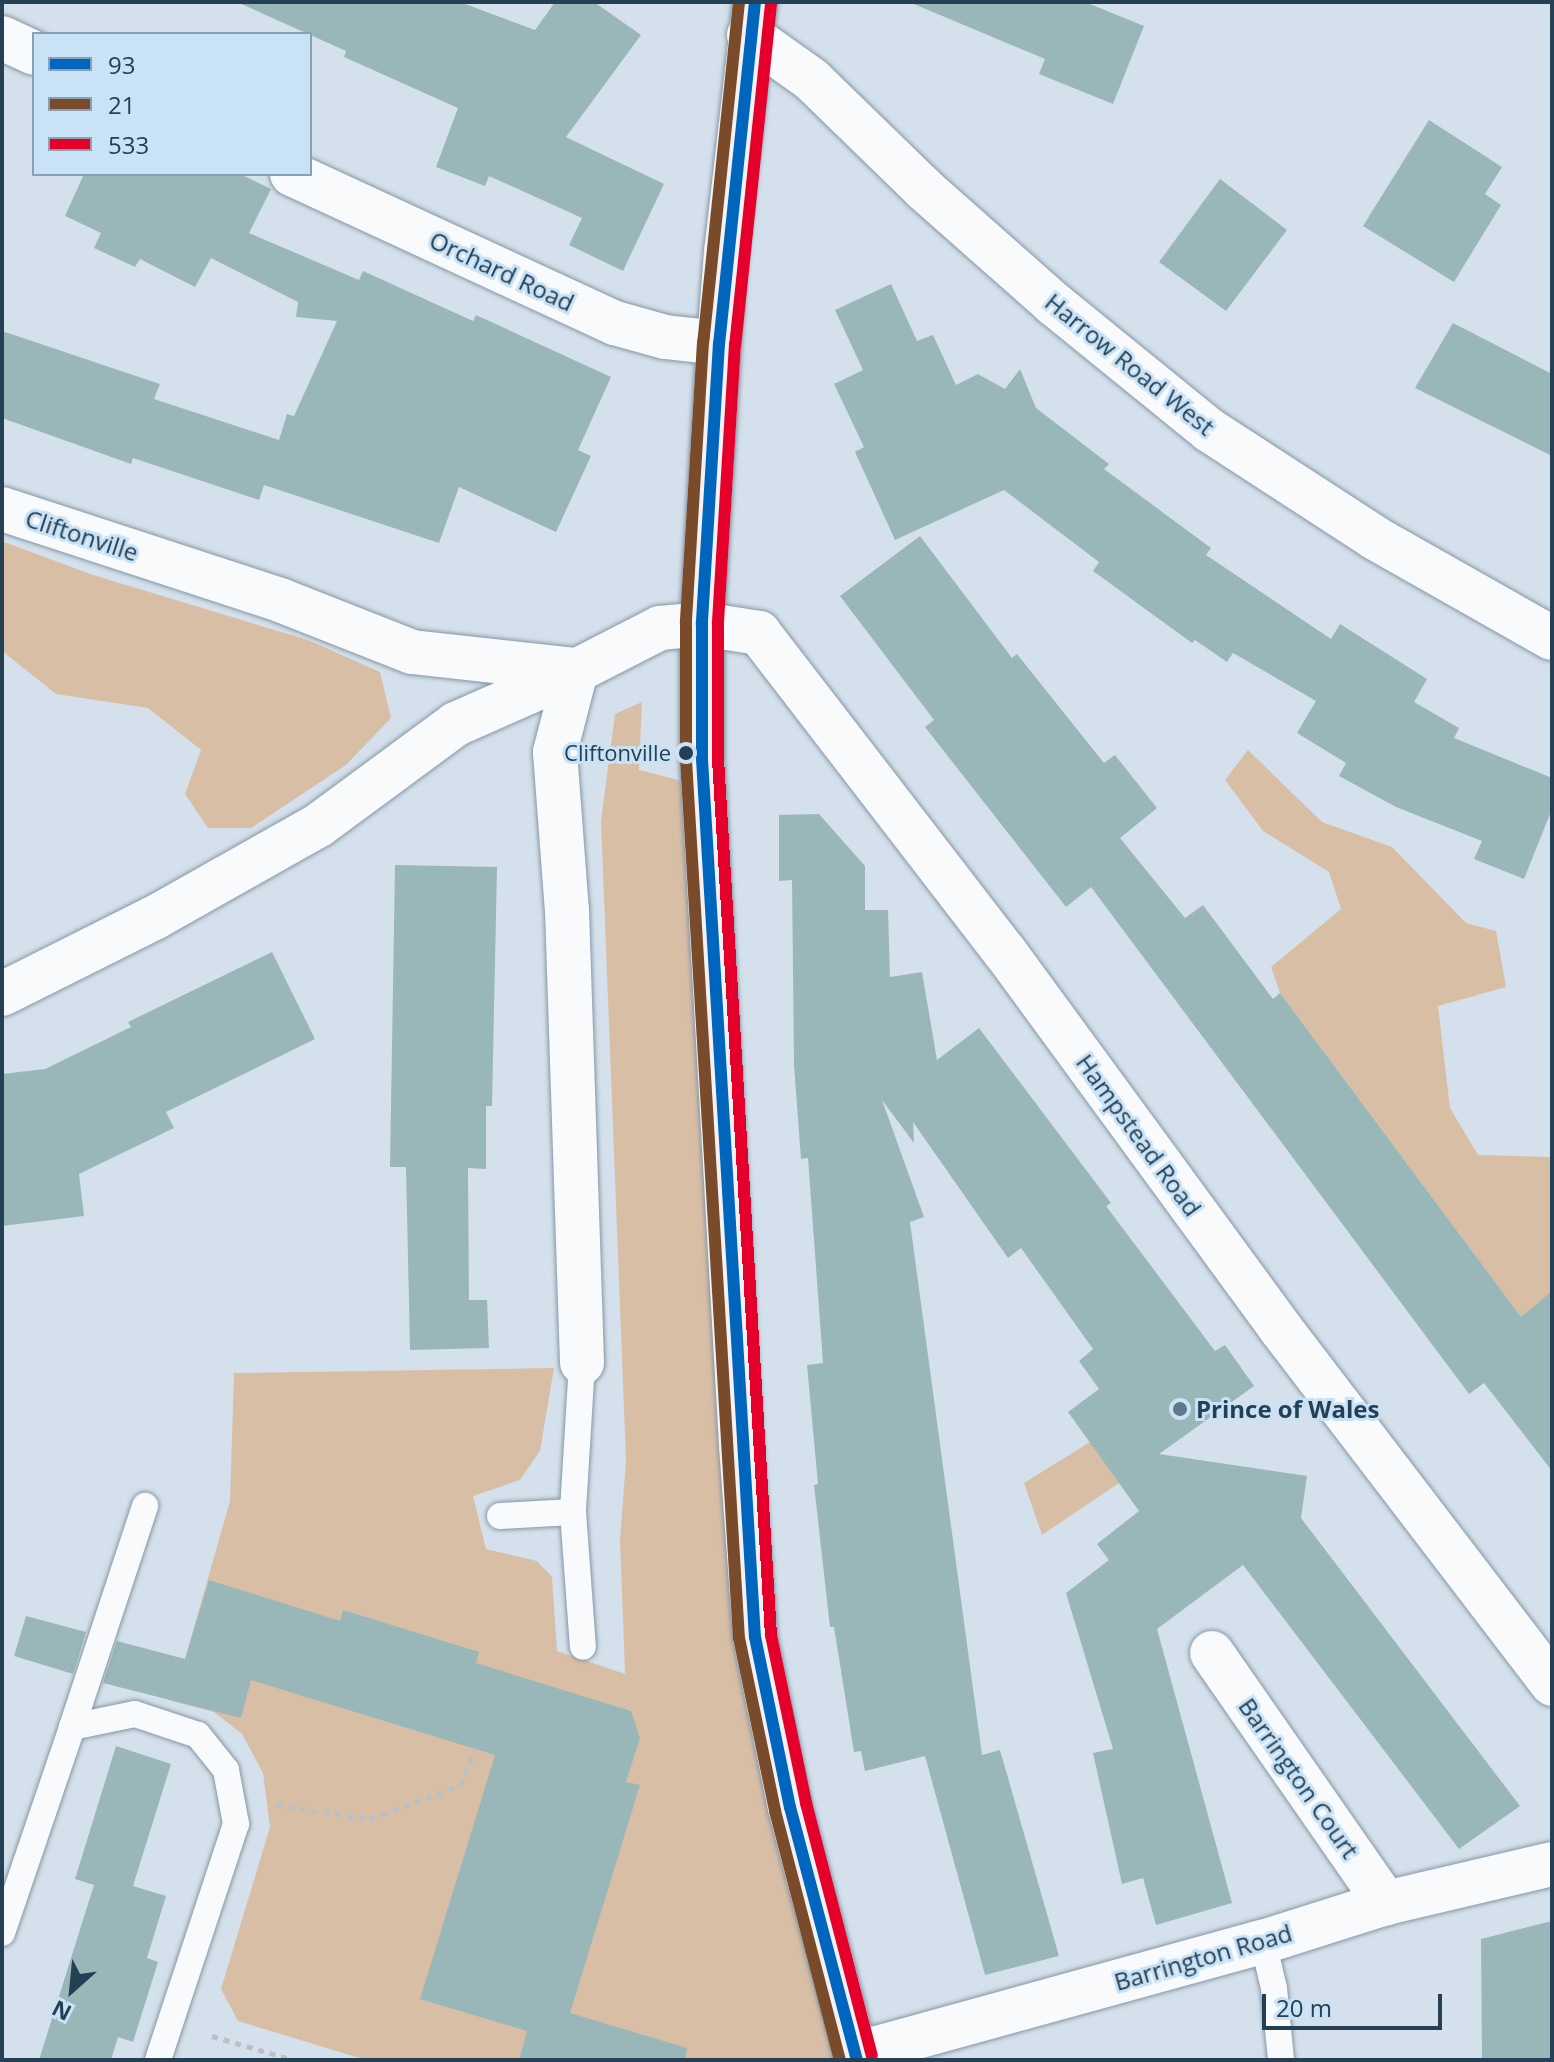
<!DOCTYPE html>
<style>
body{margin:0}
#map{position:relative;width:1554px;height:2062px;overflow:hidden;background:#d4e1ec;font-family:"Open Sans",sans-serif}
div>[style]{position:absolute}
.green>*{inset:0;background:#d9bea6}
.building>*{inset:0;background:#99b7b9}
.path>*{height:5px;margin-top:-2.5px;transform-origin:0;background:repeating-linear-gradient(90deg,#b9c1c7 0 6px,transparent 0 12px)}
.roads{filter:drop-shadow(0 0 2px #8597a5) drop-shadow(0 0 2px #8597a5)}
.service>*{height:26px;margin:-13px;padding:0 13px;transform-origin:13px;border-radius:13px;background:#f9fafc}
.minor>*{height:44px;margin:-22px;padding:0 22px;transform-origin:22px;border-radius:22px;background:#f9fafc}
.primary>*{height:44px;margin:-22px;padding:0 22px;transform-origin:22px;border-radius:22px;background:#f3f1f4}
.bus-1>*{height:12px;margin:-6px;padding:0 6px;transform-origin:6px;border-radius:6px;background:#0065bd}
.bus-2>*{height:12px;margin:-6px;padding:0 6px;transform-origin:6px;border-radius:6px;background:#7a4b2a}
.bus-3>*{height:12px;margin:-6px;padding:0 6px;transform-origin:6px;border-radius:6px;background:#e4002b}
.dots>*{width:22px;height:22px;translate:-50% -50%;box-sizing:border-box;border:4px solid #c9e2f6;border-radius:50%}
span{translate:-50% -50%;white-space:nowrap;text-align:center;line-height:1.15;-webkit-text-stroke:6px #c9e2f6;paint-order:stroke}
.bus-label{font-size:22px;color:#254054}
.right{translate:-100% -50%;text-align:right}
.street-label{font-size:24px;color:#254054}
.poi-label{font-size:24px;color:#254054;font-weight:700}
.left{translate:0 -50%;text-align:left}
.frame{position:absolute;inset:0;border:4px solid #254054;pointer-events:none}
.legend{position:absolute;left:32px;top:32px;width:280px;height:144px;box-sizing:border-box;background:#c9e2f6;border:2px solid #87a1b5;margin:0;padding:10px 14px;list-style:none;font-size:24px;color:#254054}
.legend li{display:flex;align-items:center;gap:16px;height:40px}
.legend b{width:40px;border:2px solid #87a1b5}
.north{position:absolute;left:32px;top:1950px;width:80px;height:80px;-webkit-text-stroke:6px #c9e2f6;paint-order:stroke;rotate:207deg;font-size:22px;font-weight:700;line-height:32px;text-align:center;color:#254054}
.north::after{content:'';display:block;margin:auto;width:28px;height:36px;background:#254054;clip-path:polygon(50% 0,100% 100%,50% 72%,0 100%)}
.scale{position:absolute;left:1262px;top:1994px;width:180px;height:36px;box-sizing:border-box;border:4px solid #254054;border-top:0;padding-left:10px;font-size:24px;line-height:28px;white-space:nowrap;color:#254054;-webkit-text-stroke:6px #c9e2f6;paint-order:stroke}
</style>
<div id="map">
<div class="green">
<i style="clip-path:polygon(2px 541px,93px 575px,308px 640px,380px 672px,391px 718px,346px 765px,251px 828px,208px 828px,185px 794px,201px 750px,148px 708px,56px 694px,2px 651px)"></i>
<i style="clip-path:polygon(642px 702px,639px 770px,679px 780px,691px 811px,708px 1197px,840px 2060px,366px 2060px,238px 2021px,221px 1989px,270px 1827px,263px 1773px,242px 1734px,214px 1712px,168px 1700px,179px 1657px,185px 1659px,230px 1501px,234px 1373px,554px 1368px,540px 1451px,520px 1480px,473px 1496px,486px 1549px,537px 1561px,552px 1577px,557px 1651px,625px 1674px,620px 1539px,626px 1460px,601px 821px,615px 714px)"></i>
<i style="clip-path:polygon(1248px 750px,1322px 822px,1392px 847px,1466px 923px,1496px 931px,1506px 987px,1438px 1006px,1450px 1108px,1478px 1155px,1552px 1157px,1552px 1359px,1280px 993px,1271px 967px,1341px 909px,1329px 872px,1263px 831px,1225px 780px)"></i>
<i style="clip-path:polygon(1090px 1442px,1119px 1483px,1042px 1535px,1024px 1483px)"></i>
</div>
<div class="building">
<i style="clip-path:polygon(237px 2px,460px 2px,535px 30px,555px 2px,594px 2px,641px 35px,566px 137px,664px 184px,623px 271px,569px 245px,582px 218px,489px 176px,485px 186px,436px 167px,458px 108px,344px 57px,346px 51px)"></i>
<i style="clip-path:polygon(909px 2px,1085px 2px,1144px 26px,1113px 104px,1039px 74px,1045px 59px)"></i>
<i style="clip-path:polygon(1429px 120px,1502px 167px,1485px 194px,1501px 205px,1454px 282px,1363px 226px)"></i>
<i style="clip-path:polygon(84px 174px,240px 174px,271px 189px,249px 233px,359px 280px,363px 271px,473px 321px,476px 315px,611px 377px,578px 450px,591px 456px,556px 532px,459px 487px,439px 543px,264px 485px,259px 500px,133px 458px,131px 464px,2px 418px,2px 331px,160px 384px,154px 399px,279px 440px,287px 414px,294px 416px,337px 321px,296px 317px,298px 302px,211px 258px,195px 287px,140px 259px,135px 267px,94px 248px,101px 233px,65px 216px)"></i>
<i style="clip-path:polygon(1220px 179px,1287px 230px,1226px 311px,1159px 262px)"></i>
<i style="clip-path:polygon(891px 284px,917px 341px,933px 335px,956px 385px,978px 374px,1005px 389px,1020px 369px,1036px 408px,1109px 464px,1104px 469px,1211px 548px,1206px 555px,1331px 639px,1340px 624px,1427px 679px,1414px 702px,1459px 728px,1454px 738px,1552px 778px,1552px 809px,1524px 879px,1474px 859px,1482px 841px,1396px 807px,1339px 776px,1346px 763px,1297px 733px,1316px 701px,1233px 653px,1227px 662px,1195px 640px,1192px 643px,1093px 571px,1099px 562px,1004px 490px,895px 540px,855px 452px,864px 447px,834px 384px,863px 370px,835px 310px)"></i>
<i style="clip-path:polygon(1453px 323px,1552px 374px,1552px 456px,1415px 388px)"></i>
<i style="clip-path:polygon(920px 536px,1012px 658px,1017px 654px,1104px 763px,1115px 755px,1157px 808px,1120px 838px,1185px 918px,1203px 905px,1273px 999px,1280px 993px,1521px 1317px,1552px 1291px,1552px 1471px,1484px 1383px,1469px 1394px,1091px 887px,1066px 907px,925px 727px,934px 720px,840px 596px)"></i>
<i style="clip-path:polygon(819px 814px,865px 866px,865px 910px,888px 910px,890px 977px,922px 972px,937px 1060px,979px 1028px,1111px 1203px,1106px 1206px,1215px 1351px,1225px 1345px,1254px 1386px,1159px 1454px,1307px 1476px,1301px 1518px,1520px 1806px,1459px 1849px,1243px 1565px,1157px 1629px,1232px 1903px,1156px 1925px,1143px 1878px,1122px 1884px,1093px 1753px,1113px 1749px,1066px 1593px,1109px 1560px,1097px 1544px,1139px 1511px,1068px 1412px,1099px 1389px,1079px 1361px,1093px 1349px,1021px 1248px,1008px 1258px,913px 1122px,914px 1143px,882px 1100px,924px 1217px,910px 1222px,982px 1755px,1000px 1750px,1059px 1956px,985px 1975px,925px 1756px,865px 1771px,861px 1751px,854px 1752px,834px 1627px,830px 1627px,814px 1485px,818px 1484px,807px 1365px,823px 1363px,808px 1158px,801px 1159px,794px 1065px,792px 880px,779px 881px,779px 815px)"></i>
<i style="clip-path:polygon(395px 865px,497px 867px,492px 1106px,486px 1106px,486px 1169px,468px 1168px,469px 1300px,487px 1300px,489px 1348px,410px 1350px,406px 1167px,390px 1167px)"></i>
<i style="clip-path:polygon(272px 952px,315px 1039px,166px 1112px,174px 1128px,79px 1174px,84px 1216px,2px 1226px,2px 1074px,45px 1069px,131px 1027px,128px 1022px)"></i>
<i style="clip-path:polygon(209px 1580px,340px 1621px,343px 1610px,479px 1652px,476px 1663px,631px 1711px,640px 1738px,626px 1782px,640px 1785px,570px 2013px,687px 2048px,685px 2060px,519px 2060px,527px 2031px,420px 1999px,495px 1755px,251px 1680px,241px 1718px,103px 1683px,117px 1641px,185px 1659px)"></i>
<i style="clip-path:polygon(26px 1616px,86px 1632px,73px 1674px,14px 1656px)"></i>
<i style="clip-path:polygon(116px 1746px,171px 1764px,133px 1886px,166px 1896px,147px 1958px,158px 1962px,133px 2042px,118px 2037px,111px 2060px,39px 2060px,94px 1885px,75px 1879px)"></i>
<i style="clip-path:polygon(1552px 1921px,1552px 2060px,1482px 2060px,1481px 1939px)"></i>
</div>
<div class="path">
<i style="left:276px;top:1805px;width:95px;rotate:8.5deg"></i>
<i style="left:370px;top:1819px;width:97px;rotate:-20.5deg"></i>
<i style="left:461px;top:1785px;width:40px;rotate:-69deg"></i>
<i style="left:212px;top:2036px;width:85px;rotate:16.3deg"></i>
</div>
<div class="roads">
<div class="service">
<i style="left:582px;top:1363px;width:149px;rotate:93.5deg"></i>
<i style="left:573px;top:1512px;width:135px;rotate:85.8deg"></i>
<i style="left:500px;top:1516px;width:73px;rotate:-3.1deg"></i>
<i style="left:72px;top:1727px;width:233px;rotate:-71.7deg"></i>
<i style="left:2px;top:1933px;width:218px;rotate:-71.2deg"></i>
<i style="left:72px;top:1727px;width:64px;rotate:-11.7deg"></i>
<i style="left:135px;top:1714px;width:66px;rotate:18.4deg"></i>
<i style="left:198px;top:1735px;width:45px;rotate:51.3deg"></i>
<i style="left:226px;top:1770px;width:55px;rotate:79.5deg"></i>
<i style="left:236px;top:1824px;width:249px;rotate:108.3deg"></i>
<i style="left:1263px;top:1942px;width:47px;rotate:76.6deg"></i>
<i style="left:1274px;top:1988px;width:72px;rotate:84.4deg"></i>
</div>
<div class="minor">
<i style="left:749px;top:35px;width:77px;rotate:35.5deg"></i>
<i style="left:812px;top:80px;width:156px;rotate:44.2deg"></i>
<i style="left:924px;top:189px;width:174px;rotate:41.5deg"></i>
<i style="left:1054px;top:304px;width:200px;rotate:39.1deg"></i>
<i style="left:1209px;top:430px;width:198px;rotate:33deg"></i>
<i style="left:1375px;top:538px;width:203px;rotate:29.5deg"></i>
<i style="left:2px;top:38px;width:35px;rotate:25deg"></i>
<i style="left:292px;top:174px;width:356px;rotate:24.8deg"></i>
<i style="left:615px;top:323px;width:52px;rotate:15.6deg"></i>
<i style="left:665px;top:337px;width:54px;rotate:6.3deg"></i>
<i style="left:2px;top:509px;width:293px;rotate:18.1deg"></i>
<i style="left:280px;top:600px;width:142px;rotate:21.5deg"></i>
<i style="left:412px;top:652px;width:163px;rotate:6.3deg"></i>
<i style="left:576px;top:671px;width:84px;rotate:104.5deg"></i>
<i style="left:555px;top:752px;width:158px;rotate:85.7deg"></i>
<i style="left:567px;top:910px;width:453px;rotate:88.1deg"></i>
<i style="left:2px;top:994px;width:170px;rotate:-26.6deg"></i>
<i style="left:154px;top:918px;width:189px;rotate:-29.4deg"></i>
<i style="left:319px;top:825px;width:170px;rotate:-36.4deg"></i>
<i style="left:456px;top:724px;width:131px;rotate:-23.8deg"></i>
<i style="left:576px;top:671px;width:94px;rotate:-27.1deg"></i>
<i style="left:660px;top:628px;width:42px;rotate:-5.4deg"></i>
<i style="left:702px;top:624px;width:58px;rotate:9deg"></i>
<i style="left:759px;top:633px;width:403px;rotate:52.4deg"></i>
<i style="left:1005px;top:952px;width:467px;rotate:53.8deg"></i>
<i style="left:1281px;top:1329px;width:447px;rotate:52.6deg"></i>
<i style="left:1212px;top:1653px;width:305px;rotate:55.2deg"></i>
<i style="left:855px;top:2054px;width:423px;rotate:-15.4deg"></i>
<i style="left:1263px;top:1942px;width:129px;rotate:-17.6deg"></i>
<i style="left:1386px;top:1903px;width:171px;rotate:-13.2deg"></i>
</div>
<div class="primary">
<i style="left:755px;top:2px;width:251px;rotate:96.6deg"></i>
<i style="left:726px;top:251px;width:92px;rotate:94.4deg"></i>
<i style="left:719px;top:343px;width:282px;rotate:93.5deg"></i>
<i style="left:702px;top:624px;width:135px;rotate:90deg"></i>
<i style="left:702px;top:759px;width:688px;rotate:86.75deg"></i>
<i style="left:741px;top:1446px;width:192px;rotate:85.8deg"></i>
<i style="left:755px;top:1637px;width:174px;rotate:78.4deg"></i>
<i style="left:790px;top:1807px;width:262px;rotate:75.2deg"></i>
</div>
</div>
<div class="bus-1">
<i style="left:755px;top:2px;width:343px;rotate:96deg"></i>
<i style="left:719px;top:343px;width:282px;rotate:93.5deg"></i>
<i style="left:702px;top:624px;width:135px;rotate:90deg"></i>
<i style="left:702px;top:759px;width:880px;rotate:86.55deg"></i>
<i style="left:755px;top:1637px;width:174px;rotate:78.4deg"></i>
<i style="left:790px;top:1807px;width:262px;rotate:75.2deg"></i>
</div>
<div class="bus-2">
<i style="left:739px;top:2px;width:342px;rotate:96deg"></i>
<i style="left:703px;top:342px;width:282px;rotate:93.5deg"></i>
<i style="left:686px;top:623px;width:137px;rotate:90deg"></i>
<i style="left:686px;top:760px;width:880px;rotate:86.55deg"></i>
<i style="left:739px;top:1638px;width:177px;rotate:78.2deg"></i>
<i style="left:775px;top:1811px;width:257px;rotate:75.4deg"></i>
</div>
<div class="bus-3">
<i style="left:771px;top:4px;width:342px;rotate:96deg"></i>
<i style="left:735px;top:344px;width:281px;rotate:93.5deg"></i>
<i style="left:718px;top:624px;width:135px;rotate:90deg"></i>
<i style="left:718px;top:759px;width:878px;rotate:86.54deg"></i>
<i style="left:771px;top:1635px;width:172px;rotate:78.2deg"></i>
<i style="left:806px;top:1803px;width:261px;rotate:75.4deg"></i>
</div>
<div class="dots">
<i style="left:686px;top:753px;background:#254054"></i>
<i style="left:1180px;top:1409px;background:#627889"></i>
</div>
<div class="bus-label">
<span class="right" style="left:671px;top:753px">Cliftonville</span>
</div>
<div class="street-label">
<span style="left:502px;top:271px;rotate:25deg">Orchard Road</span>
<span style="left:1130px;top:364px;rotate:39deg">Harrow Road West</span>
<span style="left:82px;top:535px;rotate:18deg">Cliftonville</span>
<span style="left:1139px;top:1135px;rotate:54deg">Hampstead Road</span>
<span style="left:1299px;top:1778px;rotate:55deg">Barrington Court</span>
<span style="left:1203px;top:1957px;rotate:-16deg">Barrington Road</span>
</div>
<div class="poi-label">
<span class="left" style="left:1196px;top:1409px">Prince of Wales</span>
</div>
<div class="frame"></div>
<ul class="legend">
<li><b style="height:10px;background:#0065bd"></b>93</li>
<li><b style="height:10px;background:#7a4b2a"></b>21</li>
<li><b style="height:10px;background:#e4002b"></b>533</li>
</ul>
<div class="north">N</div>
<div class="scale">20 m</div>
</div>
